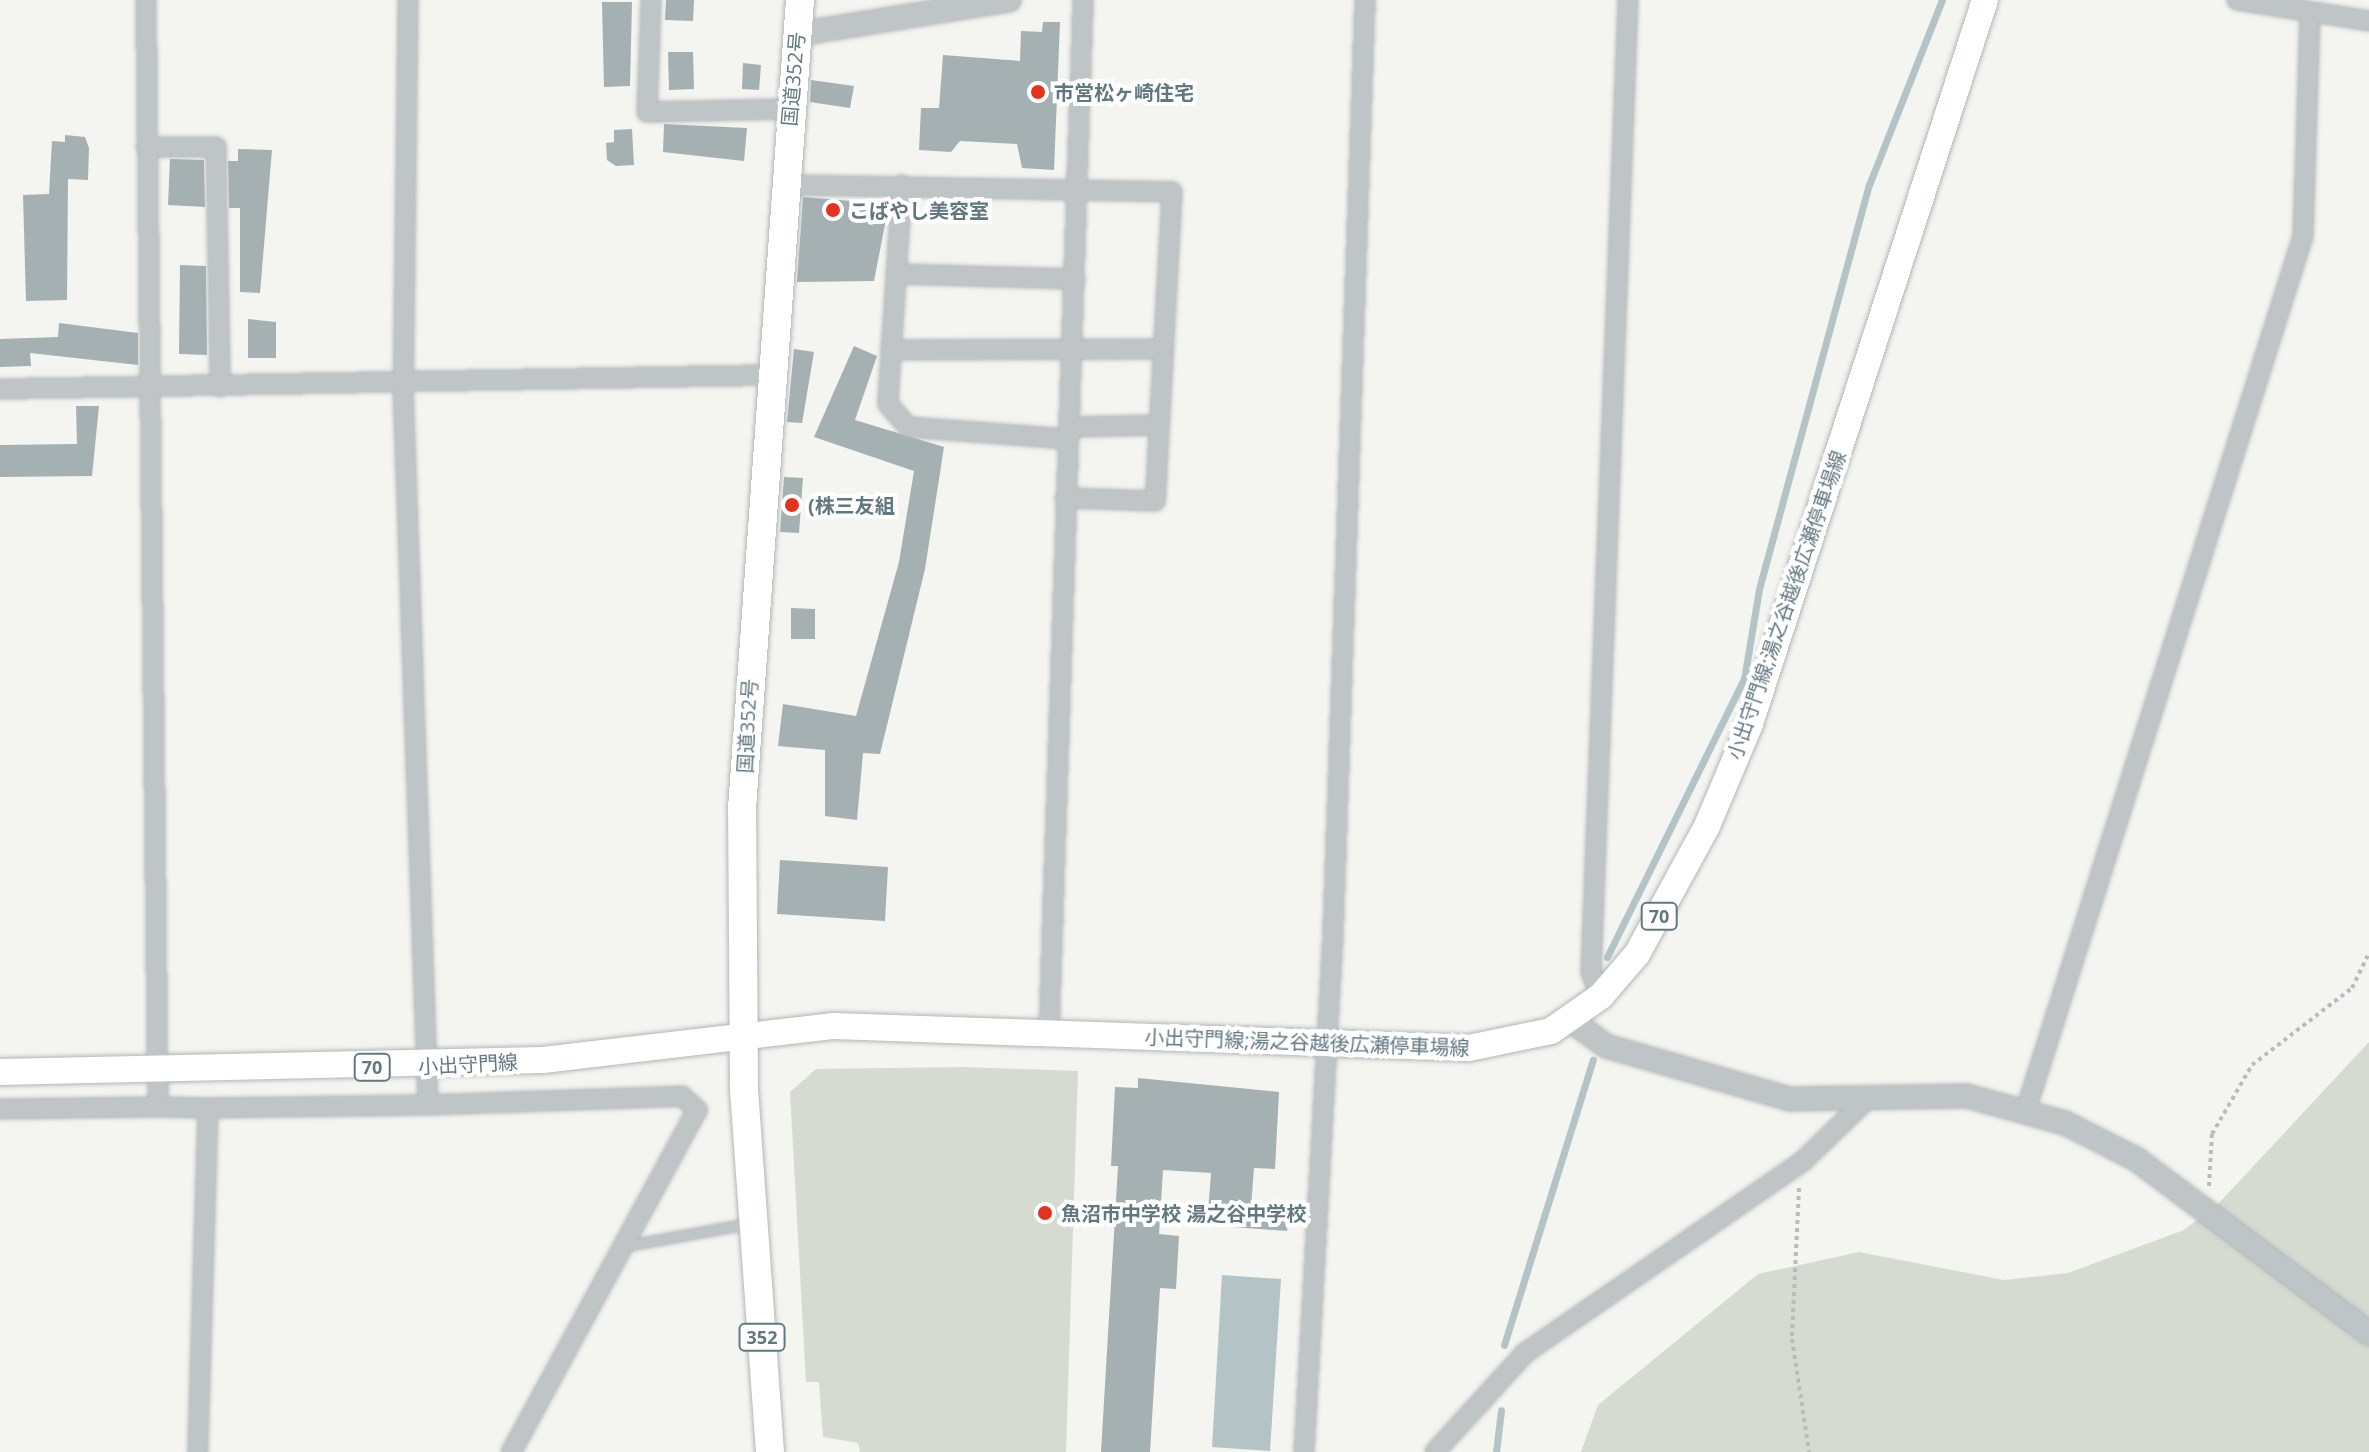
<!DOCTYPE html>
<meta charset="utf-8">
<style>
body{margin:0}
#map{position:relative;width:2369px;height:1452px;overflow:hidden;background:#f4f4f0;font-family:"Open Sans","Noto Sans JP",sans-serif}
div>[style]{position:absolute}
.green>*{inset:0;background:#d6dbd1}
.water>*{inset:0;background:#b4c4c6}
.stream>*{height:7px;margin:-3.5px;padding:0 3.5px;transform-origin:3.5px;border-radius:3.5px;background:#b4c4c6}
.building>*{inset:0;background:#a5b0b3}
.path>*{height:4px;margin-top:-2px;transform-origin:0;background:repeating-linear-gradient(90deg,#b9bcbd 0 4px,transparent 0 8px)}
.roads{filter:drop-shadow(0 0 2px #b0b6b8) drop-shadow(0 0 2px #b0b6b8)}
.service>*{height:9px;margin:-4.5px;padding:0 4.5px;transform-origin:4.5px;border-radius:4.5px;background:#bfc4c6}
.minor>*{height:18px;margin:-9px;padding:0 9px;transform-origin:9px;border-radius:9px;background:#bfc4c6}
.tertiary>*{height:22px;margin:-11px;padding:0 11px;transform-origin:11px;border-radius:11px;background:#bfc4c6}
.primary>*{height:26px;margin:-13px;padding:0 13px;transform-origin:13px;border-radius:13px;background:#fff}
.trunk>*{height:28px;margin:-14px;padding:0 14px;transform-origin:14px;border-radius:14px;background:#fff}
.dots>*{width:22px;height:22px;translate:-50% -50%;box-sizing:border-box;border:4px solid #fff;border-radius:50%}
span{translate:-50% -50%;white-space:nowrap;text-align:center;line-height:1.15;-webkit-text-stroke:8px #fff;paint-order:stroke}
.shield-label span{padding:2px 6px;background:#fff;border:2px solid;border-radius:6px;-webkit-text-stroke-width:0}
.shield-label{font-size:18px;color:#627881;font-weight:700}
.street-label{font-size:20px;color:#627881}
.poi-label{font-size:20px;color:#627881;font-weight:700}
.left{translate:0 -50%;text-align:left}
</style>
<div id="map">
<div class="green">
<i style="clip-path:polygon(2369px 1042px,2369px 1452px,1581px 1452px,1598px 1405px,1758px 1274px,1859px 1252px,2004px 1280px,2068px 1273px,2184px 1230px,2219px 1203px)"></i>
<i style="clip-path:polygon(963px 1067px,1078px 1071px,1066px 1452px,860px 1452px,858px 1443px,823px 1437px,819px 1382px,806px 1382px,790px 1092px,816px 1069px)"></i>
</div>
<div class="water">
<i style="clip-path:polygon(1222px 1275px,1281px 1279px,1270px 1451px,1212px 1447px)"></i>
</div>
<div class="stream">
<i style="left:1607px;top:957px;width:310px;rotate:-63.8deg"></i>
<i style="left:1744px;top:679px;width:91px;rotate:-80.5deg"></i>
<i style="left:1759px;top:589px;width:419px;rotate:-74.8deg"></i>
<i style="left:1869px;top:185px;width:199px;rotate:-68.5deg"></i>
<i style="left:1504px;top:1345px;width:299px;rotate:-72.7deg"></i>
<i style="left:1496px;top:1452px;width:42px;rotate:-83.2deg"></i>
</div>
<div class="building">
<i style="clip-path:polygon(666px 0,694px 0,693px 21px,665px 20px)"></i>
<i style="clip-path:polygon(602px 2px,632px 2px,630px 86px,604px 87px)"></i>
<i style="clip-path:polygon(1043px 22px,1060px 22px,1054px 170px,1022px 168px,1017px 144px,960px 141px,951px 152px,919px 150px,921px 108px,939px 108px,943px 55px,1020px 61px,1021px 31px,1042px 32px)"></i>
<i style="clip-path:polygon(668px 52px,693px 52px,694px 89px,669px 90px)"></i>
<i style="clip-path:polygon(743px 63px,761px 65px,759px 90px,742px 89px)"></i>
<i style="clip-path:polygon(811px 80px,854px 86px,850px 108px,810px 102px)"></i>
<i style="clip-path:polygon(664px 124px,747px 128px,744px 161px,663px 152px)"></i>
<i style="clip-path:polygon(632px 129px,634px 165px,616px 166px,607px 160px,606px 143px,614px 142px,614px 130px)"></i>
<i style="clip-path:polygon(65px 135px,85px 137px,89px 148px,88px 180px,68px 179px,67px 300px,26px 301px,23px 195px,49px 194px,52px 141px,65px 142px)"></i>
<i style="clip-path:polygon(238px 149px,272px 150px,260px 293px,240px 292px,240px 208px,229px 208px,228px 161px,238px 161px)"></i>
<i style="clip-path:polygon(170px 159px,204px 160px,205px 207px,168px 205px)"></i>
<i style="clip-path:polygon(803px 197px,889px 204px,874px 281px,797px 282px)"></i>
<i style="clip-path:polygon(180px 265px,206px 266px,207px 355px,179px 354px)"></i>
<i style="clip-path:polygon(248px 319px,276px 322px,276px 358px,248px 358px)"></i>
<i style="clip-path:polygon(59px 323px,138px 333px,138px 365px,30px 353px,31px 366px,0 367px,0 339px,58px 337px)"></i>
<i style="clip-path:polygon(854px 346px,877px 356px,855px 420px,944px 447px,925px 569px,880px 754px,863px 753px,857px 820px,825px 816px,825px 750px,778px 746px,783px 704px,856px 716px,899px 562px,914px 471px,814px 437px)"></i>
<i style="clip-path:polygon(794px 349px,814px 352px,802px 423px,787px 422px)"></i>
<i style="clip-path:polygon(76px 406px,99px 406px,92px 476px,0 477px,0 445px,77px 444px)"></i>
<i style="clip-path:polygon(784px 477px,803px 478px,799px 533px,780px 532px)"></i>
<i style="clip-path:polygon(791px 608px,815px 609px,815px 639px,791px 639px)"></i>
<i style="clip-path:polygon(780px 860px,888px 867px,885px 921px,777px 914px)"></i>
<i style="clip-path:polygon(1138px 1078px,1279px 1092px,1275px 1169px,1254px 1168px,1251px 1207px,1289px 1210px,1287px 1231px,1207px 1225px,1211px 1173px,1163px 1170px,1159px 1234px,1179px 1236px,1176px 1289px,1160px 1288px,1150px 1452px,1101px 1452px,1118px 1166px,1111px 1166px,1115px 1087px,1138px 1088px)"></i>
</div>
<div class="path">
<i style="left:2209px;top:1186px;width:52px;rotate:-86.7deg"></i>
<i style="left:2212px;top:1134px;width:80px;rotate:-59.9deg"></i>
<i style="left:2252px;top:1065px;width:126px;rotate:-37.6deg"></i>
<i style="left:2352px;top:988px;width:39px;rotate:-64deg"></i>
<i style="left:1799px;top:1188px;width:151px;rotate:92.7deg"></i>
<i style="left:1792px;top:1339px;width:114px;rotate:81.4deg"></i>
</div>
<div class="roads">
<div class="service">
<i style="left:624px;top:1246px;width:128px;rotate:-10.3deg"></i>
</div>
<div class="minor">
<i style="left:146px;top:0;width:1107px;rotate:89.38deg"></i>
<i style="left:158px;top:1107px;width:50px;rotate:1.1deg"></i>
<i style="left:208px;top:1108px;width:344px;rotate:91.7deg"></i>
<i style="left:408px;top:0;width:385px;rotate:90.7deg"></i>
<i style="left:403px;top:385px;width:720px;rotate:88.01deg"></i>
<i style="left:428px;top:1105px;width:254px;rotate:-2deg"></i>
<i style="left:682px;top:1096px;width:21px;rotate:43deg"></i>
<i style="left:697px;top:1110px;width:389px;rotate:118.5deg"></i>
<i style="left:651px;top:0;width:112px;rotate:92deg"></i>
<i style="left:647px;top:112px;width:143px;rotate:-1.2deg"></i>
<i style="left:2237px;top:0;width:134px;rotate:9deg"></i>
<i style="left:146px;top:147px;width:70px"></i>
<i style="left:216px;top:147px;width:240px;rotate:89deg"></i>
<i style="left:783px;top:185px;width:389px;rotate:1deg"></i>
<i style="left:1172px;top:192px;width:309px;rotate:93.1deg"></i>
<i style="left:1155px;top:501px;width:90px;rotate:-178.1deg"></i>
<i style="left:902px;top:185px;width:219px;rotate:93.7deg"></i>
<i style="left:888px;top:404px;width:30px;rotate:49deg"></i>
<i style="left:908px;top:427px;width:160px;rotate:4.3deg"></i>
<i style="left:896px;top:274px;width:179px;rotate:1.6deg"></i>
<i style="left:891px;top:350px;width:272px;rotate:-0.2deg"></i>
<i style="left:0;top:389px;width:768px;rotate:-1.04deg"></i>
<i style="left:1069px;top:427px;width:90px;rotate:-1.3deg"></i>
<i style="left:1601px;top:996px;width:26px;rotate:-113deg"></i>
<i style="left:1591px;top:972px;width:973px;rotate:-87.82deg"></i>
<i style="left:1049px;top:1032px;width:1033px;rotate:-88.11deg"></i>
<i style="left:208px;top:1108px;width:220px;rotate:-0.8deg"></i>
<i style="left:0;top:1109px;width:158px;rotate:-0.7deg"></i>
<i style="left:2026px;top:1110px;width:917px;rotate:-72.41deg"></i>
<i style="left:2303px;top:236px;width:219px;rotate:-88.2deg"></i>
<i style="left:1304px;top:1452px;width:518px;rotate:-86.79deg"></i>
<i style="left:1333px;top:935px;width:936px;rotate:-88.04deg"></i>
<i style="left:1435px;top:1452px;width:134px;rotate:-47.7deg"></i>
<i style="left:1525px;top:1353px;width:338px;rotate:-34.6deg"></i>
<i style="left:1803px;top:1161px;width:85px;rotate:-44deg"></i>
</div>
<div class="tertiary">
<i style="left:798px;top:34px;width:214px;rotate:-9.2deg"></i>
<i style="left:1569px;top:1019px;width:46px;rotate:36.1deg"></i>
<i style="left:1606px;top:1046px;width:191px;rotate:16.1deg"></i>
<i style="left:1790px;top:1099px;width:177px;rotate:-1deg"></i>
<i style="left:1967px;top:1096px;width:102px;rotate:15.4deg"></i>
<i style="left:2065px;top:1123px;width:80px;rotate:26.9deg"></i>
<i style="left:2136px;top:1159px;width:291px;rotate:36.8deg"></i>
</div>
<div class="primary">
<i style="left:0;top:1072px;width:543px;rotate:-1.27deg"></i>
<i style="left:543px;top:1060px;width:293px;rotate:-6.7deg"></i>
<i style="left:834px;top:1026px;width:635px;rotate:1.98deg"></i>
<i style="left:1469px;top:1048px;width:84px;rotate:-11.7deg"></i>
<i style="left:1551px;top:1031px;width:61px;rotate:-35deg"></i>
<i style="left:1601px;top:996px;width:55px;rotate:-49.4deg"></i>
<i style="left:1637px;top:954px;width:146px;rotate:-61.3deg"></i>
<i style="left:1707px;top:826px;width:111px;rotate:-67.1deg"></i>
<i style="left:1750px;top:724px;width:761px;rotate:-72.02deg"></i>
</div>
<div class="trunk">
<i style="left:770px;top:1452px;width:367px;rotate:-94.1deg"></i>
<i style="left:744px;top:1086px;width:277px;rotate:-90.4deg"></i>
<i style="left:742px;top:809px;width:811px;rotate:-85.9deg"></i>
</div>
</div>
<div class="dots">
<i style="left:1038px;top:92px;background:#e4321f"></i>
<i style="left:833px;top:210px;background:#e4321f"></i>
<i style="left:792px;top:505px;background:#e4321f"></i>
<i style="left:1045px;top:1213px;background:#e4321f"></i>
</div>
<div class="shield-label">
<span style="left:1659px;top:916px">70</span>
<span style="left:372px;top:1067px">70</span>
<span style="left:762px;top:1337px">352</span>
</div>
<div class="street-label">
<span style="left:793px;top:79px;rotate:-85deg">国道352号</span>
<span style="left:1786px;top:605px;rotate:-71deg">小出守門線;湯之谷越後広瀬停車場線</span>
<span style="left:747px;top:726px;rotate:-87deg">国道352号</span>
<span style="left:1307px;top:1042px;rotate:2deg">小出守門線;湯之谷越後広瀬停車場線</span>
<span style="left:468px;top:1064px;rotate:-3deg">小出守門線</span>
</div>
<div class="poi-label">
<span class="left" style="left:1054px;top:92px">市営松ヶ崎住宅</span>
<span class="left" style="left:849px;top:210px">こばやし美容室</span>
<span class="left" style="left:808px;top:505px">(株三友組</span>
<span class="left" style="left:1061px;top:1213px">魚沼市中学校 湯之谷中学校</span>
</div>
</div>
